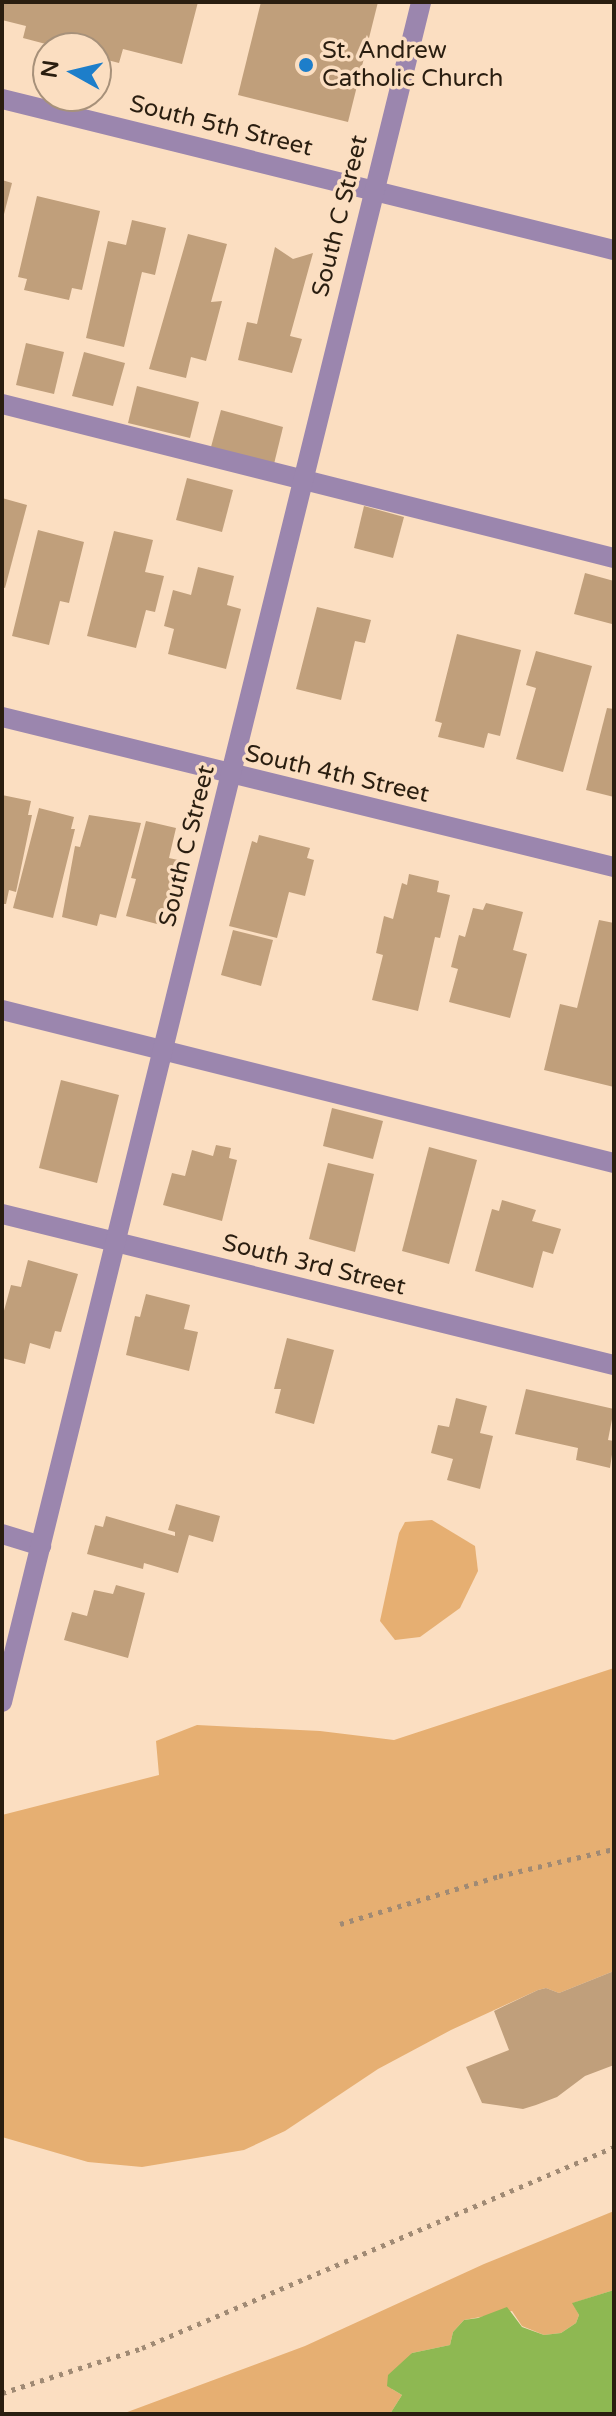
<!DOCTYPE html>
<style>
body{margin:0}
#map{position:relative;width:616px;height:2416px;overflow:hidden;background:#fbdec1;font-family:"Varela Round",sans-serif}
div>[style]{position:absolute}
.green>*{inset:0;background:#e6af72}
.water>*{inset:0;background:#8eb852}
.building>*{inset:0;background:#c09f7b}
.path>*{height:5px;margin-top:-2.5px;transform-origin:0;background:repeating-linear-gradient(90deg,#a08a74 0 4px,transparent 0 10px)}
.lane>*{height:20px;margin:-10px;padding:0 10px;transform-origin:10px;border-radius:10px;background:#9b86ae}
.street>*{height:20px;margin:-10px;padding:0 10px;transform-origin:10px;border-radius:10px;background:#9b86ae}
.dots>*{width:22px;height:22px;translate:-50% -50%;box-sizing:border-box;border:4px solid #fbdec1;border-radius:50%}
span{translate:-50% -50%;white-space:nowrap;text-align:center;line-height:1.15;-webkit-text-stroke:7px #fbdec1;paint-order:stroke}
.poi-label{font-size:24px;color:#2a1e10}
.left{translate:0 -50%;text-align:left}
.street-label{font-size:24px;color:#2a1e10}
.frame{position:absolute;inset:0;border:4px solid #2a1e10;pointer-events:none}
.north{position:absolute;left:32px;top:32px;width:80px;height:80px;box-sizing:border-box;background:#fbdec1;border:2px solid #a7917a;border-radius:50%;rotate:278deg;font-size:22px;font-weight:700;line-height:32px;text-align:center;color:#2a1e10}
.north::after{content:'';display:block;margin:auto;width:28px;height:36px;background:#1d7eca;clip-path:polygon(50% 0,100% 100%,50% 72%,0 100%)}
</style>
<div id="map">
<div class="green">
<i style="clip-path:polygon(432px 1520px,475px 1546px,478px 1571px,460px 1608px,420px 1637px,395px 1640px,380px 1621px,399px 1533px,405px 1522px)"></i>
<i style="clip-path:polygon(614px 1668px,614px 1971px,559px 1993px,546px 1988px,538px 1990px,451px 2030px,378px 2069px,285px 2131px,244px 2150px,142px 2167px,88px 2162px,2px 2137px,2px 1815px,159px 1775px,156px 1741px,197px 1725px,320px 1731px,394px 1740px)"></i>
<i style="clip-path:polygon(614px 2211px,614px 2290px,573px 2303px,579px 2315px,576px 2323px,561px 2333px,544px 2335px,522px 2326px,512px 2311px,464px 2320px,453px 2332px,450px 2345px,412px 2353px,392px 2389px,402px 2395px,390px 2414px,122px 2414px,305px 2346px,484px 2264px)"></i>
</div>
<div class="water">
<i style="clip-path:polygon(614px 2290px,614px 2414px,390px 2414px,402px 2395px,387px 2386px,388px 2375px,412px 2353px,450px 2345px,453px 2332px,464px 2320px,478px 2318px,507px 2307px,522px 2327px,544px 2335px,561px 2333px,576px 2323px,579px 2315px,572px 2303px)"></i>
</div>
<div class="building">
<i style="clip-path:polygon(2px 2px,198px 2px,182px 64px,123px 49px,119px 63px,96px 57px,96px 48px,61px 48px,23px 38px,26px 26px,2px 20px)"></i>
<i style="clip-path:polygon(261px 2px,378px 2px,348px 122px,238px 95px)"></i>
<i style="clip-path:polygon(2px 180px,12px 183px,3px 218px,2px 218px)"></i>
<i style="clip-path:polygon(37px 196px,100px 211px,82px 290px,72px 288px,69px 300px,24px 290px,27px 279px,18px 277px)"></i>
<i style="clip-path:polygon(132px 220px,166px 228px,155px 275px,142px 272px,124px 347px,86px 338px,108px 241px,126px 245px)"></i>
<i style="clip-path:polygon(188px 234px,227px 244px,211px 302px,222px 301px,206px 361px,191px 357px,186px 378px,149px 369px)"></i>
<i style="clip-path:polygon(275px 247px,293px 259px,313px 253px,290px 336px,302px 339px,292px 373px,238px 360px,247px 322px,257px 324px)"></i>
<i style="clip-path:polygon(26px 343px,64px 352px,54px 394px,16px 385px)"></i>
<i style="clip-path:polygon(84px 352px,125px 363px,113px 406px,72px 396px)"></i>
<i style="clip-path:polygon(137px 386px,199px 402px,190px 438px,128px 423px)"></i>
<i style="clip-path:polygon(221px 410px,283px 427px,274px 464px,211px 447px)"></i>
<i style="clip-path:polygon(187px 478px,233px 490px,222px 532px,176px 520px)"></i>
<i style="clip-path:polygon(2px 498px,27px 505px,5px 588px,2px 587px)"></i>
<i style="clip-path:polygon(364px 506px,404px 517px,393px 558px,354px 548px)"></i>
<i style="clip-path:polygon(38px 530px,84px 542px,69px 603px,60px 601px,49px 645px,12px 636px)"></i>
<i style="clip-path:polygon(114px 531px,153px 540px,145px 572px,164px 576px,155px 612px,146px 610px,136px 648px,87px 636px)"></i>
<i style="clip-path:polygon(198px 567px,234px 576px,227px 605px,241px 609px,226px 669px,168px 654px,174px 629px,164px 626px,173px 590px,191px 595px)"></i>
<i style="clip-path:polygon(585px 573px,614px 581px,612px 624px,574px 614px)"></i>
<i style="clip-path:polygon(317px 607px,371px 620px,365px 643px,355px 641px,341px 700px,296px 689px)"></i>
<i style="clip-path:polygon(457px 634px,521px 650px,500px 736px,488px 733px,484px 748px,438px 737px,442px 723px,435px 721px)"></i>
<i style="clip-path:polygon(536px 651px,592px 666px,563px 772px,516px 759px,536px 688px,526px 685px)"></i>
<i style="clip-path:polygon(607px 708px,614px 709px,614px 797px,586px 790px)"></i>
<i style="clip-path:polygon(2px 795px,31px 801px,28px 815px,32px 815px,16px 892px,9px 890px,6px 904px,2px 904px)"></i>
<i style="clip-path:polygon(39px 808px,74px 817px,71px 829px,75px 829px,53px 918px,13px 908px)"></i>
<i style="clip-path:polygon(89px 815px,141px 823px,116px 918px,100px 914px,97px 926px,62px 917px,75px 846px,80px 847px)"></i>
<i style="clip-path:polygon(146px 821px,176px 828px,169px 858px,178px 860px,161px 925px,126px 916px,136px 879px,131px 878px)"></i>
<i style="clip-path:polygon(259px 835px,310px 848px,307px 858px,314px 860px,305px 896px,289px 892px,277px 938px,229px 926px,252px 841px,257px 843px)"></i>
<i style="clip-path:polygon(409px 874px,439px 881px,437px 892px,450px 895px,440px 938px,435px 937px,418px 1011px,372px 1000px,383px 955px,376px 953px,384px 916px,393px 919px,402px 883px,407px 885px)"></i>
<i style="clip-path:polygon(486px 903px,523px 912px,513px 950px,527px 954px,510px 1018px,449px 1002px,458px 969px,451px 967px,459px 935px,465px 937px,473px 908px,483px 910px)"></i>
<i style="clip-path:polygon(599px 920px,614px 923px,614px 1087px,544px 1070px,560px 1004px,577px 1008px)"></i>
<i style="clip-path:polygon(233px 930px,273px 940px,261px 986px,221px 975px)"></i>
<i style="clip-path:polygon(61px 1080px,119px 1095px,97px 1183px,39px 1168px)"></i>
<i style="clip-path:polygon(332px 1108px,383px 1121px,373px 1159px,323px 1146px)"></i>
<i style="clip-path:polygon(216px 1145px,231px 1148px,229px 1158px,237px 1160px,222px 1221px,163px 1205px,172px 1173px,185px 1176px,192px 1150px,213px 1156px)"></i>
<i style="clip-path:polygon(429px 1147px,477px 1160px,449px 1264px,402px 1251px)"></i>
<i style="clip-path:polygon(328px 1163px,374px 1174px,355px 1252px,309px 1239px)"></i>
<i style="clip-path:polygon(502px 1200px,536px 1210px,532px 1221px,561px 1229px,553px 1254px,543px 1251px,533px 1288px,475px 1271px,492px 1209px,499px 1211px)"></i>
<i style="clip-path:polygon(28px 1260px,78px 1274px,61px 1332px,55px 1331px,50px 1349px,30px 1343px,25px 1364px,2px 1358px,2px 1318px,11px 1285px,21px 1287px)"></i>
<i style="clip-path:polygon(146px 1294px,190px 1305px,184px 1329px,198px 1332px,189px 1371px,126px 1355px,135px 1316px,140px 1317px)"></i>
<i style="clip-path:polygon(287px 1338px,334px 1350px,314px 1424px,275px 1413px,281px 1389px,274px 1389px)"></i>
<i style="clip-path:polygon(526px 1389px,614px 1409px,608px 1440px,614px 1441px,610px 1468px,576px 1460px,578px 1448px,515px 1434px)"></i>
<i style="clip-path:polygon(456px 1398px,487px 1406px,480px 1433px,493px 1436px,480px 1489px,447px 1480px,453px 1459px,431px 1453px,438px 1425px,449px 1427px)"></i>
<i style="clip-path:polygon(176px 1504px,220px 1516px,213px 1542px,189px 1535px,178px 1573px,144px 1563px,143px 1569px,87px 1554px,95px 1525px,103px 1527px,106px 1516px,175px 1536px,175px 1532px,168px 1530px)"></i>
<i style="clip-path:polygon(116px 1585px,145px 1593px,128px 1658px,64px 1640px,72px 1612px,87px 1616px,94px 1590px,113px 1594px)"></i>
<i style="clip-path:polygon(614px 1971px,614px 2065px,585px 2076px,557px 2097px,536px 2105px,523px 2109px,482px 2103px,466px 2067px,509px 2050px,494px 2011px,538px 1990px,546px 1988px,559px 1993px)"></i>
</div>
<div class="path">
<i style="left:340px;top:1924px;width:166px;rotate:-16.8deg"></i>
<i style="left:499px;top:1876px;width:118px;rotate:-13.2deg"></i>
<i style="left:2px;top:2393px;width:147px;rotate:-17.8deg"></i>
<i style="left:142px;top:2348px;width:513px;rotate:-23.07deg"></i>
</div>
<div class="lane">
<i style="left:2px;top:404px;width:631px;rotate:14.12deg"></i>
<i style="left:2px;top:1010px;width:631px;rotate:14.04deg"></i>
<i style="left:2px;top:1534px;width:41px;rotate:17.1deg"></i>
</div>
<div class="street">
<i style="left:2px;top:99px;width:630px;rotate:13.86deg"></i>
<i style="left:2px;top:717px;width:630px;rotate:13.77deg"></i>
<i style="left:2px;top:1214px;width:630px;rotate:13.86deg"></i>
<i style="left:2px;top:1702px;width:1751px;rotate:-76.15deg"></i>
</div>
<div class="dots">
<i style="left:306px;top:65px;background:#1d7eca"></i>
</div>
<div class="poi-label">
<span class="left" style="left:322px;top:65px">St. Andrew<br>Catholic Church</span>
</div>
<div class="street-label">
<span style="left:221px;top:126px;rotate:14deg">South 5th Street</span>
<span style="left:340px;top:216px;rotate:-76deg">South C Street</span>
<span style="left:337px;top:774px;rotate:13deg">South 4th Street</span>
<span style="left:187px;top:846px;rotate:-76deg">South C Street</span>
<span style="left:314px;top:1265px;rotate:14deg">South 3rd Street</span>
</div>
<div class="frame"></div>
<div class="north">N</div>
</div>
